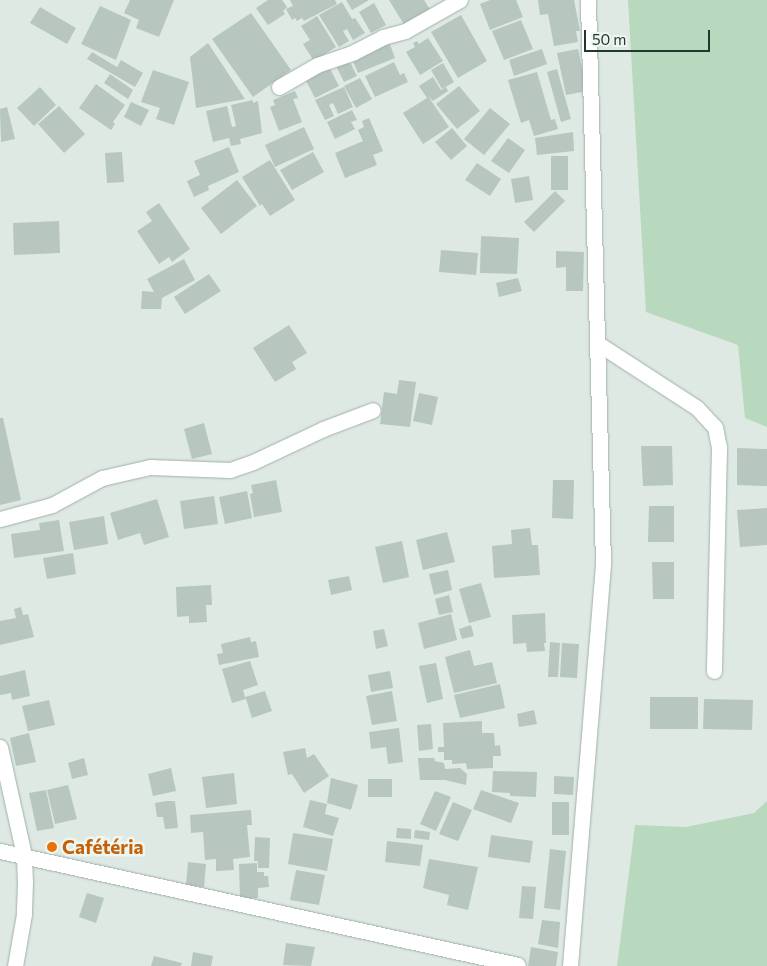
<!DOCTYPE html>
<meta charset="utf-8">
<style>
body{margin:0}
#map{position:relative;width:767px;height:966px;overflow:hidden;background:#dee9e3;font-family:Commissioner,sans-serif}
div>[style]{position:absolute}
.green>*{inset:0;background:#b8d9be}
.building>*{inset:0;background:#b7c6bf}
.roads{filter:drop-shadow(0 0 1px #a2b0a9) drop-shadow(0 0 1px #a2b0a9)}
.minor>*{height:15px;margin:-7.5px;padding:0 7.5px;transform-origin:7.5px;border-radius:7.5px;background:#fff}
.dots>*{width:14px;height:14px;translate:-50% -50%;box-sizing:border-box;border:2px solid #eef6f1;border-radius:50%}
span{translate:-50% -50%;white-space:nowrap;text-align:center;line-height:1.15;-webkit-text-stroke:5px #eef6f1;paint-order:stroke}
.food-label{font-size:19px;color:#c56008;font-weight:700}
.left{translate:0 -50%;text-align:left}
.scale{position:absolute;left:584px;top:30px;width:126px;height:22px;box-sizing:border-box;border:2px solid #21382f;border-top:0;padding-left:6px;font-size:15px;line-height:18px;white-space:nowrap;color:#21382f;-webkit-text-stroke:4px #eef6f1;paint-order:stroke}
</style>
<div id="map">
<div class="green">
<i style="clip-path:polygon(628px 0,767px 0,767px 427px,745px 418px,738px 345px,646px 312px)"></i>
<i style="clip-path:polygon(767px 801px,767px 966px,617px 966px,635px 825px,686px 827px,754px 813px)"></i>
</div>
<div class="building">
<i style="clip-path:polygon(130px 0,174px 0,159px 37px,136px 28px,139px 20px,124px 13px)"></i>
<i style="clip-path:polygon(268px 0,282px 0,287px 7px,283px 11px,285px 14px,268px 25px,256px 8px)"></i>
<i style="clip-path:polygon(290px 0,335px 0,337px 4px,304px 21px,302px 18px,297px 21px,295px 18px,292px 20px,286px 9px,293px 6px)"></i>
<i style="clip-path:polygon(346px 0,369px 0,352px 10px)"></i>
<i style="clip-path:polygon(389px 0,424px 0,431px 11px,405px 26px)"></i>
<i style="clip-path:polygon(490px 0,516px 0,523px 17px,490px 30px,480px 4px)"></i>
<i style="clip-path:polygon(538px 0,574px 0,580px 31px,576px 31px,578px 42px,554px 46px,548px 14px,540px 15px)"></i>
<i style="clip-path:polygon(342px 2px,352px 19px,355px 18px,365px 33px,353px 40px,347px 29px,343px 31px,349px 41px,339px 47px,319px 15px)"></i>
<i style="clip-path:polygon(374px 3px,386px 25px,371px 33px,359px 12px)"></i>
<i style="clip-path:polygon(100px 6px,131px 20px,116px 60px,81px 44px)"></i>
<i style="clip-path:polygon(40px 7px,76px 28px,67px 44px,30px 23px)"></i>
<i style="clip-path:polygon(251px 13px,291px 70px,253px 97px,212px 39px)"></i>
<i style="clip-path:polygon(461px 15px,487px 61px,458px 78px,431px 32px)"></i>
<i style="clip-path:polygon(317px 16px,336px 47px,314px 61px,303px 44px,310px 40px,301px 26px)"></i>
<i style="clip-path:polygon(521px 20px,533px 49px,504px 60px,492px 31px)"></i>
<i style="clip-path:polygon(428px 38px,443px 61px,420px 75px,406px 52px,415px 47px,413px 43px,417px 41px,419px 44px)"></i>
<i style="clip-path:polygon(389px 42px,395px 58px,358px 73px,351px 57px)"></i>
<i style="clip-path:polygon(208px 43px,245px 99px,196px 108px,190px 57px)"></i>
<i style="clip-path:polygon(542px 49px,547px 64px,514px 76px,509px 60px)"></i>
<i style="clip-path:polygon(578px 49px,587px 91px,566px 95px,557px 53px)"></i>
<i style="clip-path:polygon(92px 52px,117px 67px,121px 60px,143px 73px,135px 87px,87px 59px)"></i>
<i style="clip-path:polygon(347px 56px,357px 76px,344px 82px,334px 62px)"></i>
<i style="clip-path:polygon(394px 62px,400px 75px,404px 73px,408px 82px,375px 97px,365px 76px)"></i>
<i style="clip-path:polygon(327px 63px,339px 86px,315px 98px,303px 75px)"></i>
<i style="clip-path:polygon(443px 63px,454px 82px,442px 89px,431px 70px)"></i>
<i style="clip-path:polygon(557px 69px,571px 119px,561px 122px,547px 72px)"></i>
<i style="clip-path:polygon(153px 70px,189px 82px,174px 125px,156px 119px,160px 108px,141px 102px)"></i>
<i style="clip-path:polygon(537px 72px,551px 120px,555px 119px,558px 129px,534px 136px,529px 120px,521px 123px,508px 80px)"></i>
<i style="clip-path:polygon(110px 74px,133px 90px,128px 99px,104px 83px)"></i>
<i style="clip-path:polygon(433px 77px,441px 90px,446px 87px,448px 91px,433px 101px,428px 96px,449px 127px,423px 144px,403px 113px,427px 98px,419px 86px)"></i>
<i style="clip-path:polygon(360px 78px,372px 99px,356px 108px,344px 86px)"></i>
<i style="clip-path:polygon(96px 84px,125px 105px,113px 122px,115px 124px,111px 130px,79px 108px)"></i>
<i style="clip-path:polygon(459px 86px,480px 111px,457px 129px,436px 104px)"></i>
<i style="clip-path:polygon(40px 87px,56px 105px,34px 126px,17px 108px)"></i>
<i style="clip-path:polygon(344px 87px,353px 107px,338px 114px,333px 103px,329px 105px,334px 116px,325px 120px,315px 100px)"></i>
<i style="clip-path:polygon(295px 91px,298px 98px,293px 99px,302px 122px,279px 131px,270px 107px,275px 105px,273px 100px)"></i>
<i style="clip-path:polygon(253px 100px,253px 103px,258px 101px,262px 133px,240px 139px,241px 144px,231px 146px,229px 138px,213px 142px,206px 111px,227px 106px,232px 127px,236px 126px,231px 105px)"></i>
<i style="clip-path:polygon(131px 102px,149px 110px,141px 126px,124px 117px)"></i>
<i style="clip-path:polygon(59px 106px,85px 134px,64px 153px,38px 124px)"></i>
<i style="clip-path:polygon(7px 107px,15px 139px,1px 142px,0 109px)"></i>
<i style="clip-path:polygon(490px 108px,510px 124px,484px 155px,464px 139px)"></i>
<i style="clip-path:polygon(352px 110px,357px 120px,351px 122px,355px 129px,335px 139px,327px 122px)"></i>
<i style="clip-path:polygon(369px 118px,383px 151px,373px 155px,377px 165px,345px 178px,335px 153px,363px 141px,358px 130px,364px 127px,362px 121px)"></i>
<i style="clip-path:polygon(304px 127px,314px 149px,275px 167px,265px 145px)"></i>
<i style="clip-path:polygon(452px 128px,467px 146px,451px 160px,435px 142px)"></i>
<i style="clip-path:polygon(573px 132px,574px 151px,537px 155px,535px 138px)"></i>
<i style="clip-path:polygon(508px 138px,525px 150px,509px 173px,491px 161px)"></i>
<i style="clip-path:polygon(229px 147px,239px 172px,208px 186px,209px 190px,194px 197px,187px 181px,200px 175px,194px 161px)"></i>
<i style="clip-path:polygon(122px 152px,124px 182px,107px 183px,105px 153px)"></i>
<i style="clip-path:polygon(313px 152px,324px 172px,292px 190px,280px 170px)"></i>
<i style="clip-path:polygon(551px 156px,568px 156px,568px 190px,551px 190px)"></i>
<i style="clip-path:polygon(270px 160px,295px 200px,270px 216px,262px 204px,260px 206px,242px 177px)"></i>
<i style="clip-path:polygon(477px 163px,501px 179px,490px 196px,465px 180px)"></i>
<i style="clip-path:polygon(529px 176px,533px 200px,515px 203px,511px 179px)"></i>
<i style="clip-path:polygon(237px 180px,257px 206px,221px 234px,201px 208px)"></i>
<i style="clip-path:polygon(555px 191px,565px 201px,534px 232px,524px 222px)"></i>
<i style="clip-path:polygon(159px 203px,190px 249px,172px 262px,169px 257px,159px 264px,137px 231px,152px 221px,146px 212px)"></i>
<i style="clip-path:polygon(59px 221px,60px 253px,14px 255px,13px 223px)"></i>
<i style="clip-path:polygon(481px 236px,519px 238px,517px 274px,480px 273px)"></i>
<i style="clip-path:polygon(441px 250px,478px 253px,476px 275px,439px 272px)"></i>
<i style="clip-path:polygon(556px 251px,584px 252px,583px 291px,566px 291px,566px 267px,556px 268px)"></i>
<i style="clip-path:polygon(184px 259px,195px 280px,162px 298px,161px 309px,141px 309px,142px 291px,154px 292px,147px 279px)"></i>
<i style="clip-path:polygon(209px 274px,221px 291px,185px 314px,174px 297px)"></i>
<i style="clip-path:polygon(518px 278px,522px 291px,499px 297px,496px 283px)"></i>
<i style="clip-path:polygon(289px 325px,307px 353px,292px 362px,296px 369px,275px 382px,253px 348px)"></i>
<i style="clip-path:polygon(399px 380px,416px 382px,410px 427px,380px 424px,384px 392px,397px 394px)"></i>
<i style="clip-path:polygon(419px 393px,438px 397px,432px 425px,413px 421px)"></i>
<i style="clip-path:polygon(0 418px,3px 418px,21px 500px,0 505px)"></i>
<i style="clip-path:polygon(204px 423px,212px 454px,192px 459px,184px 429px)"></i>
<i style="clip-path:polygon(641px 446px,672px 446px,673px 485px,643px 486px)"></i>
<i style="clip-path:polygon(737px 448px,767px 449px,767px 486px,737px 485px)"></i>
<i style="clip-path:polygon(276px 480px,282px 512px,254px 517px,250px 494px,253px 493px,251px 485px)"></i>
<i style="clip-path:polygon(553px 480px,574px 480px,573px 519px,552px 518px)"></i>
<i style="clip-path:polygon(247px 491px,252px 518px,225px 524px,219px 497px)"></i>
<i style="clip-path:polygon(214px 496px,218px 524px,184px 529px,180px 501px)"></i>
<i style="clip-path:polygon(157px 499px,169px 537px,144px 545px,140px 533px,118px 540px,110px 513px)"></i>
<i style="clip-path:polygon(649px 506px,674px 506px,674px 542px,648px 542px)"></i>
<i style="clip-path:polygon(767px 508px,767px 545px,740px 547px,737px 510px)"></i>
<i style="clip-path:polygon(104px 516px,108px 544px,74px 550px,69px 522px)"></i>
<i style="clip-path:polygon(59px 520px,64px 551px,14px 558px,11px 534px,40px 530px,39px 523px)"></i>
<i style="clip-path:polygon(530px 528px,532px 545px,538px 545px,540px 575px,494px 578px,492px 546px,512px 544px,511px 530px)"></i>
<i style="clip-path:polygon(447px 532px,455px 562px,423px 570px,416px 540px)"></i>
<i style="clip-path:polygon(402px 541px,409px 577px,383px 583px,375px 547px)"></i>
<i style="clip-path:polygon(73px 553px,76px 574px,47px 579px,43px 558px)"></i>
<i style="clip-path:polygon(652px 562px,674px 562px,674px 599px,653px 599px)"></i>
<i style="clip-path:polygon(448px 570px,452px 590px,434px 595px,429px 574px)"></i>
<i style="clip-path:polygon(349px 576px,352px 590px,331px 595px,328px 580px)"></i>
<i style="clip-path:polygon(481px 583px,491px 617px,469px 623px,459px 589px)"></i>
<i style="clip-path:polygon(211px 585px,212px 605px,206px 605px,207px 622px,189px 623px,189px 616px,177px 617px,176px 587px)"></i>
<i style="clip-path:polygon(449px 595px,453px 612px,439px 615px,435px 599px)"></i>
<i style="clip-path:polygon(21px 607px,23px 615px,28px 614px,34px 637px,0 645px,0 621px,16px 618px,14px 609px)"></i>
<i style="clip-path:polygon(545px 613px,546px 643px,544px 643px,545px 651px,527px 652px,526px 643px,513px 644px,512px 615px)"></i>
<i style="clip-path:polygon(451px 614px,457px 640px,424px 649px,418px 623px)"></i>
<i style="clip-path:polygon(471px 625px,474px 636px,462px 639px,459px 629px)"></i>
<i style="clip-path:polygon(384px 629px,388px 646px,376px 649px,373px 631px)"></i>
<i style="clip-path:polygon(250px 637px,251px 642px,256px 641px,259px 657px,219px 665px,217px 654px,223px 653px,221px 644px)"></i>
<i style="clip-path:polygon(550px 642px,560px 643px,558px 677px,548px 677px)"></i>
<i style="clip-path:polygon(562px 643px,579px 644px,577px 678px,560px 677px)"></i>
<i style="clip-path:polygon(470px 650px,474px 666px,492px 662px,497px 683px,454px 693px,445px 657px)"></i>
<i style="clip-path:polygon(250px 661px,258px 685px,243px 690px,245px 697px,265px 691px,272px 711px,252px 718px,246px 699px,232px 703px,222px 669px)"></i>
<i style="clip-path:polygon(436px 663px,443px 699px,427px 703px,419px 666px)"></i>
<i style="clip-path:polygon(25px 670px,30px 696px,12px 700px,11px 693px,0 695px,0 676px)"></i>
<i style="clip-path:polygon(390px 671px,393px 688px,371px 692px,368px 675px)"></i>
<i style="clip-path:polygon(500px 684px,505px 708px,460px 718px,454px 695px)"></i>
<i style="clip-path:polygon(392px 691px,397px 721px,372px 725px,366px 696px)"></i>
<i style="clip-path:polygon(650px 697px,698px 697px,698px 729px,650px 729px)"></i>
<i style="clip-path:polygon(704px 699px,753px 700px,752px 730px,703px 729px)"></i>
<i style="clip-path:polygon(49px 700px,55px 725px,28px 731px,22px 706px)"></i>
<i style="clip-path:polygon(534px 710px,537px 724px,519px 727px,517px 714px)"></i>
<i style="clip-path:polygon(482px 721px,482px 733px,494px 733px,495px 746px,500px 745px,501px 756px,493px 756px,493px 768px,467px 769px,466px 763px,452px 764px,452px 760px,444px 760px,444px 752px,438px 752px,438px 747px,444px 747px,443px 723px)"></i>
<i style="clip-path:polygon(431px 724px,433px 749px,419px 751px,417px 725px)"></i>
<i style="clip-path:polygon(399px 728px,403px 762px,388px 764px,386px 747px,371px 749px,369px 732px)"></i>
<i style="clip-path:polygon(29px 733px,36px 762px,16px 766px,10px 738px)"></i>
<i style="clip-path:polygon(305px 748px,307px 758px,314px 754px,329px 776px,304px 793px,292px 774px,288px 775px,283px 752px)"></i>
<i style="clip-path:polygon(84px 758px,88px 775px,72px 779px,68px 763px)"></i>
<i style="clip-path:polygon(418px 758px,434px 758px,435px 761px,444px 763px,445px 769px,460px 768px,467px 774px,466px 785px,445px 780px,420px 780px)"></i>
<i style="clip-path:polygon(171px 768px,176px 791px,153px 796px,148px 774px)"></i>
<i style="clip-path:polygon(493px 771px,537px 772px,536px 797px,510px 796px,510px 793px,492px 792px)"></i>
<i style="clip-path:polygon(234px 773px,237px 804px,206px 808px,202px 777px)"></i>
<i style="clip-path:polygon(554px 776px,574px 777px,573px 795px,554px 794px)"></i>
<i style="clip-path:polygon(331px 778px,358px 785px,351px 810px,327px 803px)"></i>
<i style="clip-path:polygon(368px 779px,392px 779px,392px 797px,368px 797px)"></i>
<i style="clip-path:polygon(68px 785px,77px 819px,55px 824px,47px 790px)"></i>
<i style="clip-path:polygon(46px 790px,54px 828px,37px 831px,29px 793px)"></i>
<i style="clip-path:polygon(481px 790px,519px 803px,511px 823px,473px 809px)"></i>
<i style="clip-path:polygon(435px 791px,451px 797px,436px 831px,420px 824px)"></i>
<i style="clip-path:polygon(310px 800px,327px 804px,325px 814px,339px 818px,333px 836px,303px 827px)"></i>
<i style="clip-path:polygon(167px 801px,175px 801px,178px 828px,165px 829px,163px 817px,157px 817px,155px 803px)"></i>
<i style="clip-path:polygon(453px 802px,472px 810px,458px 841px,439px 834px)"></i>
<i style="clip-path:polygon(552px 802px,569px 802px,569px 835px,552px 835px)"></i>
<i style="clip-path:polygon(251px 810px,252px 825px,247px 825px,250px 857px,233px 859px,234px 870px,216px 871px,216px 859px,205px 860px,203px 832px,191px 833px,190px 815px)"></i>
<i style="clip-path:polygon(397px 828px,411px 829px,411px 839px,396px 838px)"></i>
<i style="clip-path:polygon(415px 830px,430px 832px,429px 840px,414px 838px)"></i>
<i style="clip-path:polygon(293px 833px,333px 839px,327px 871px,288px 864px)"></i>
<i style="clip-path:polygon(491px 835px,533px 841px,530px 863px,488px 857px)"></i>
<i style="clip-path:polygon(255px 837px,270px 838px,269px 868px,258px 868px,258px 861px,254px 861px)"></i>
<i style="clip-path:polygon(387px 841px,423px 845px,420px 866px,385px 862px)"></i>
<i style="clip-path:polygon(550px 849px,566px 851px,560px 910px,544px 908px)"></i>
<i style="clip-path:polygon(429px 859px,478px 867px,468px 910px,447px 905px,449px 895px,423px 888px)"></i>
<i style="clip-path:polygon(188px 862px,206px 864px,204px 887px,186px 885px)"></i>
<i style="clip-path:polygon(257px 863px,257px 872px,264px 872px,264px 876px,268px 876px,269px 887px,258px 888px,258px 898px,240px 899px,239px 864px)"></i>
<i style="clip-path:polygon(296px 870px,325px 875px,319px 905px,290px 900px)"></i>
<i style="clip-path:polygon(522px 886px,536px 887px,533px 919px,519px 918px)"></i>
<i style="clip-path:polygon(87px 893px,104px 898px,96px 923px,79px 917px)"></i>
<i style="clip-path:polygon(542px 920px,560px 922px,558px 948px,538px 944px)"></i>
<i style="clip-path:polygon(286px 943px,315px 947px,311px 966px,283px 965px)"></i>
<i style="clip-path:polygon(531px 947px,558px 952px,556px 966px,528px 966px)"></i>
<i style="clip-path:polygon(193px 952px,213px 956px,211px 966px,191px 966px)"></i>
<i style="clip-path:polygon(154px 956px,182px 963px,181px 966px,151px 966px)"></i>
</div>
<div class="roads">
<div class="minor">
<i style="left:279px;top:87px;width:44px;rotate:-30.1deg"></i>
<i style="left:317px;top:65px;width:39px;rotate:-19deg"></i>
<i style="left:354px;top:52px;width:33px;rotate:-27deg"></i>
<i style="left:383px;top:37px;width:23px;rotate:-15deg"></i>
<i style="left:405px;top:31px;width:63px;rotate:-29.4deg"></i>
<i style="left:597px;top:343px;width:119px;rotate:33deg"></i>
<i style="left:697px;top:408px;width:26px;rotate:47deg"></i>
<i style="left:715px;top:427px;width:20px;rotate:79deg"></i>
<i style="left:719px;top:447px;width:224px;rotate:91.3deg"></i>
<i style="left:0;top:519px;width:54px;rotate:-15.1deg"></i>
<i style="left:52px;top:505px;width:57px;rotate:-28.4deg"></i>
<i style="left:102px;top:478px;width:49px;rotate:-12.9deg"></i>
<i style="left:150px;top:467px;width:80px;rotate:2.1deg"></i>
<i style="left:230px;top:470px;width:24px;rotate:-19deg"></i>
<i style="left:253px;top:462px;width:77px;rotate:-25.2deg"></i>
<i style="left:323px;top:429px;width:53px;rotate:-20.8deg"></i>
<i style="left:0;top:747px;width:111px;rotate:77.5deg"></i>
<i style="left:24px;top:855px;width:27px;rotate:88deg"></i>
<i style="left:25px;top:882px;width:32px;rotate:92deg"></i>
<i style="left:24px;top:914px;width:53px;rotate:99.8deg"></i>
<i style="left:0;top:851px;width:530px;rotate:12.41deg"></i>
<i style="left:570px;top:966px;width:404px;rotate:-85.3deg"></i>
<i style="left:603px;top:563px;width:563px;rotate:-91.53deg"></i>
</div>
</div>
<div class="dots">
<i style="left:52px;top:847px;background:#e8710a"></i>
</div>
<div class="food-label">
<span class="left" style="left:62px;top:847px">Cafétéria</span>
</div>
<div class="scale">50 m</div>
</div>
